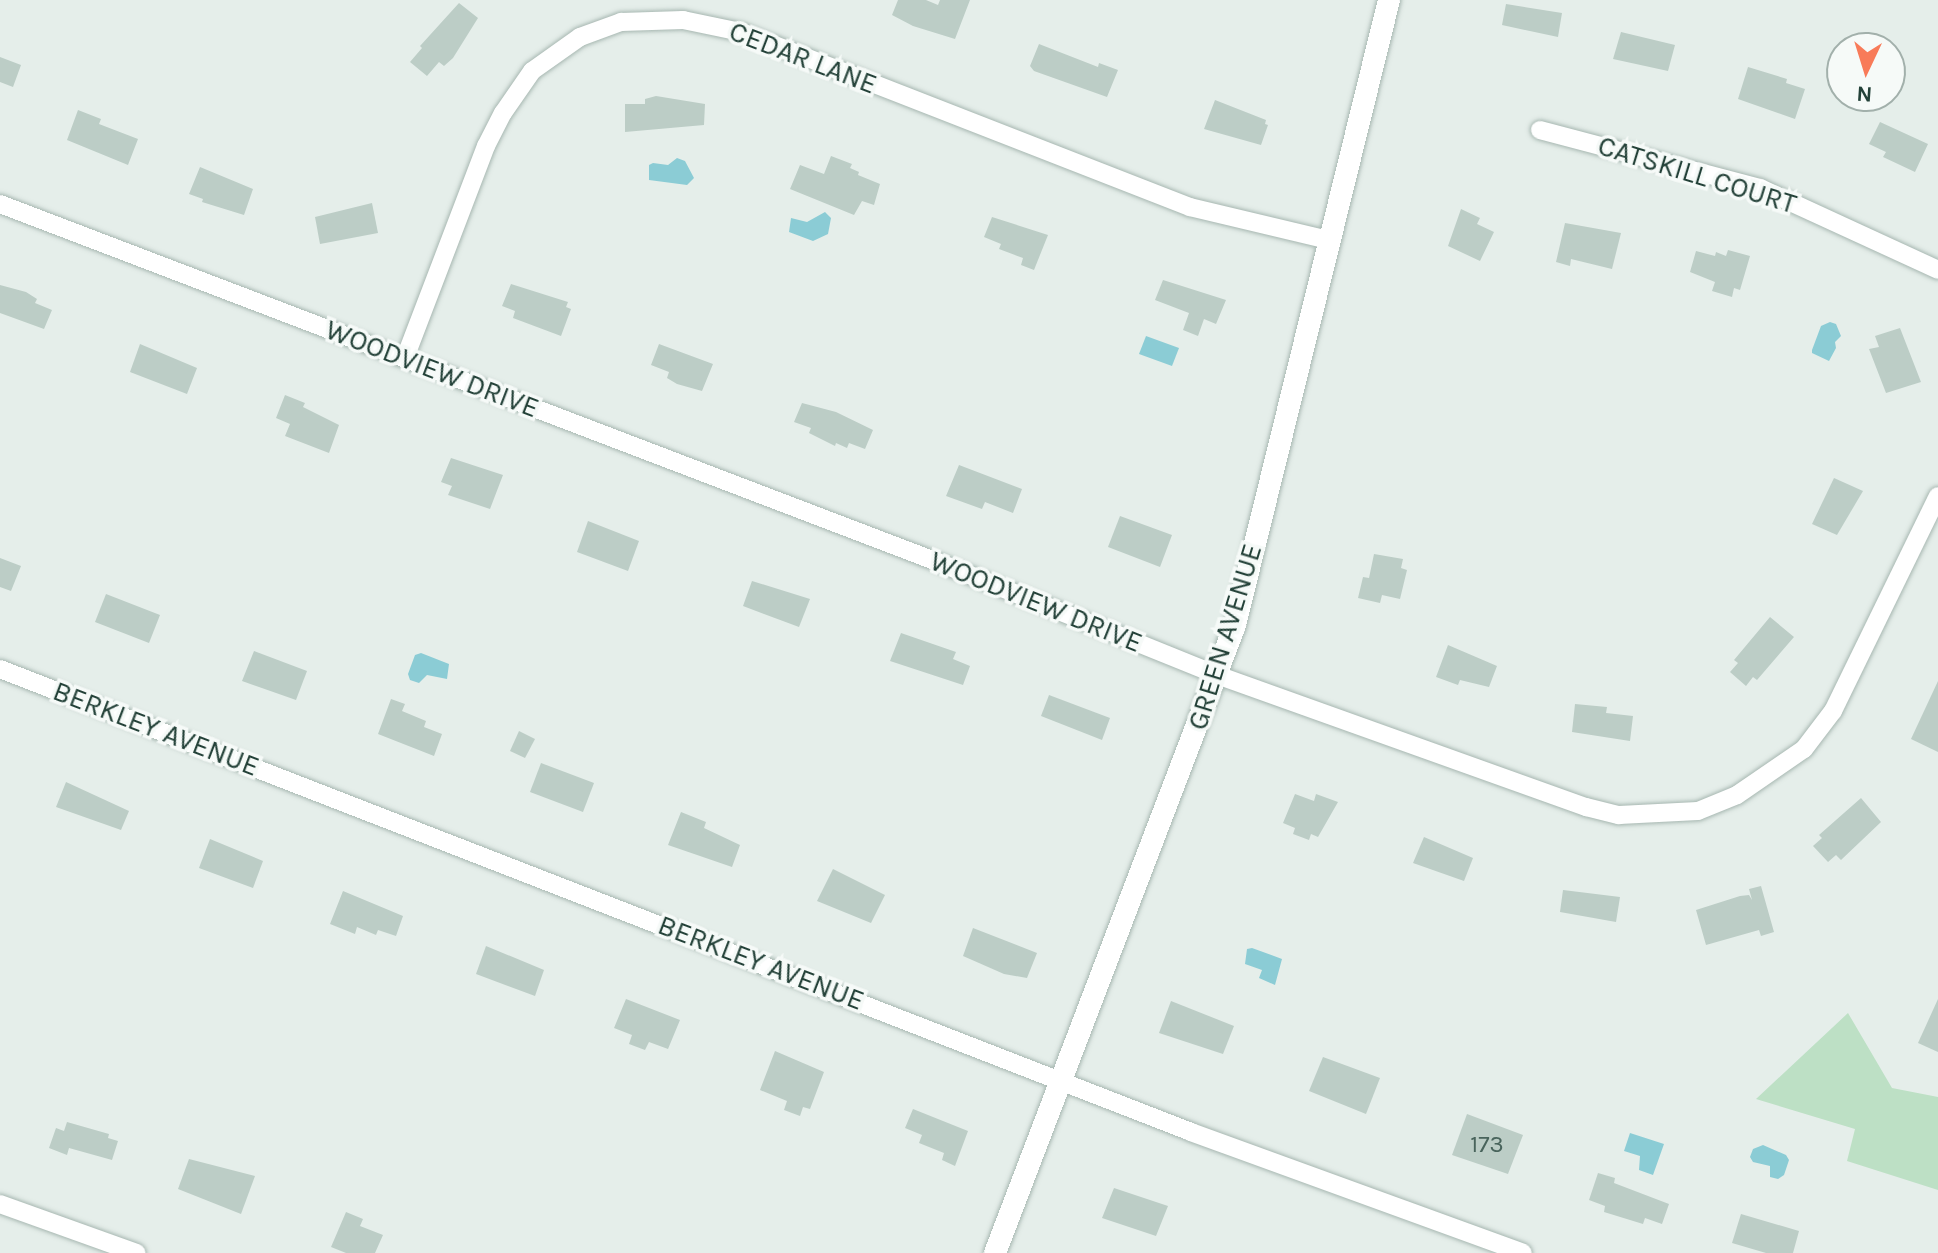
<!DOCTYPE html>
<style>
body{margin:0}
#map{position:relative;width:1938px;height:1253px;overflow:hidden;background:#e5eeea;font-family:Karla,sans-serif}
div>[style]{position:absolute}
.green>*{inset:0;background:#bde0c5}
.water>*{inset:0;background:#8bccd5}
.building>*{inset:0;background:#bccdc6}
.roads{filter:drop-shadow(0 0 2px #a7b7b1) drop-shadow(0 0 2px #a7b7b1)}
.minor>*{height:18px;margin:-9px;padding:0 9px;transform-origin:9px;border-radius:9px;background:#fff}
.tertiary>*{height:22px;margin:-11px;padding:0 11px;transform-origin:11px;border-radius:11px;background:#fff}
span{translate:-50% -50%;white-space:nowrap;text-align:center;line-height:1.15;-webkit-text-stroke:7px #f6faf8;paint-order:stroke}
.number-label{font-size:24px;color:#49645c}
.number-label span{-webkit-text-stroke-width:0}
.street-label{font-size:28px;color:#234138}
.north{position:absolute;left:1826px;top:32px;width:80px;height:80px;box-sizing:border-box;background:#f6faf8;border:2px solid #a2b0ab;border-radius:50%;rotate:184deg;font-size:22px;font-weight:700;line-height:32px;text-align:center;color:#234138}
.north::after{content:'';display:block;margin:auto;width:28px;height:36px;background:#f87b59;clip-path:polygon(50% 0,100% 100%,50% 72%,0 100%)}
</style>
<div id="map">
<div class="green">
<i style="clip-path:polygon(1848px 1013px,1892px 1088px,1938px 1097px,1938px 1190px,1847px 1161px,1855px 1129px,1756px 1099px)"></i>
</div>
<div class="water">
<i style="clip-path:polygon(677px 158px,685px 161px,694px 178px,687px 185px,649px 180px,649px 165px,653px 163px,668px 165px)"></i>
<i style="clip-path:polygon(825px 212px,831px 218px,828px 234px,813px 241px,789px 232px,791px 218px,807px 222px)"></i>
<i style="clip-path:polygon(1830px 322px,1836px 324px,1841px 336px,1835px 342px,1836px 348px,1829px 361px,1812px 353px,1812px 350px,1821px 326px)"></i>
<i style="clip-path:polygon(1146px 336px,1179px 348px,1172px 366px,1139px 354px)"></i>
<i style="clip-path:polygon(421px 653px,449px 664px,447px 679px,427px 675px,419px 683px,410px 680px,408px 674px,415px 655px)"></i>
<i style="clip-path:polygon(1252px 948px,1282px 959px,1275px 985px,1259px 978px,1262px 970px,1245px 964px,1247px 949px)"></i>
<i style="clip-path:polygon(1630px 1133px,1664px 1144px,1653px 1175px,1639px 1170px,1640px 1156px,1624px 1151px)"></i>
<i style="clip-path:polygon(1763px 1145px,1786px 1155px,1789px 1160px,1784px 1175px,1778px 1179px,1770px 1177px,1770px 1166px,1753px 1162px,1750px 1157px,1753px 1149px)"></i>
</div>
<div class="building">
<i style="clip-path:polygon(898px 0,926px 0,938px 5px,940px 0,970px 0,955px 39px,913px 26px,892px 15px)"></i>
<i style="clip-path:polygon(459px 3px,478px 18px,453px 58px,444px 66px,439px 62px,427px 76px,410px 62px,422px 48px,420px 46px)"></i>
<i style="clip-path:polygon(1506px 4px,1562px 13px,1558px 37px,1502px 25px)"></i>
<i style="clip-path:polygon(1621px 32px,1675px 45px,1668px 71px,1613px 59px)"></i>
<i style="clip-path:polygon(1039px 44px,1098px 67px,1099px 63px,1118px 70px,1107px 97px,1034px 71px,1030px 66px)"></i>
<i style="clip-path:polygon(0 57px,21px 65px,13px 87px,0 82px)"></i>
<i style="clip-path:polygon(1748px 67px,1787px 79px,1786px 83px,1805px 89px,1795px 119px,1738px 99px)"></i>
<i style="clip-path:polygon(656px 96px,705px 104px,704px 125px,625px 132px,625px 104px,645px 104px,645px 99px)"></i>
<i style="clip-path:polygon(1215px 100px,1266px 120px,1265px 124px,1268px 125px,1261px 145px,1204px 129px)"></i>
<i style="clip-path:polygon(78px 110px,101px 119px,99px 124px,138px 139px,128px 165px,67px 140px)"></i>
<i style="clip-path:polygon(1880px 122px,1928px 144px,1915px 172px,1883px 157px,1886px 152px,1869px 144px)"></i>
<i style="clip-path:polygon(831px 156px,852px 164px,850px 168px,859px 172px,858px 175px,880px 184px,874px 205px,862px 201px,854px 215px,790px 189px,800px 165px,824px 174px)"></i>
<i style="clip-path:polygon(200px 167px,253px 189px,244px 215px,202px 202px,203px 199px,189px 194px)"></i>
<i style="clip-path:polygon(372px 203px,378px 233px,320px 244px,315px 217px)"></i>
<i style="clip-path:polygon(1461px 209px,1480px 218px,1477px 224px,1494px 232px,1480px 261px,1448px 246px)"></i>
<i style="clip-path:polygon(992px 217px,1048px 235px,1034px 270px,1021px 265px,1023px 258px,999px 249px,1001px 244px,984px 237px)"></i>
<i style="clip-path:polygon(1565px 223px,1621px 233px,1612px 269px,1571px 259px,1570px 266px,1556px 262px)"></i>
<i style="clip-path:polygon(1728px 250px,1750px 256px,1740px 290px,1734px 288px,1732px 297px,1712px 291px,1715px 282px,1690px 272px,1696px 251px,1715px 256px,1716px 252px,1726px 256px)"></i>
<i style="clip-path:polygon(1163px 280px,1226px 300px,1216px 324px,1204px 319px,1198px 336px,1183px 330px,1189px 313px,1155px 300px)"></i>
<i style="clip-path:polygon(511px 284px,568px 302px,566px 307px,571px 309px,561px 336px,513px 318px,515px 311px,502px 306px)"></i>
<i style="clip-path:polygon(0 285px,26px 292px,37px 299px,35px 303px,52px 310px,44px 329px,0 313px)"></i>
<i style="clip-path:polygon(1900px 328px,1921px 382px,1886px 393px,1869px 349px,1879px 347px,1875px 336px)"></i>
<i style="clip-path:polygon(140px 344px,197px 368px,187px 394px,130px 372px)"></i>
<i style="clip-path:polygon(659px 344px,713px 364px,702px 391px,677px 384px,667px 378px,669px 372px,651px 365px)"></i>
<i style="clip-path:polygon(285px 395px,305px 403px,303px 407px,339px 425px,329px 453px,285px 436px,290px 424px,276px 418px)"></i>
<i style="clip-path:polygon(802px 403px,836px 412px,873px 430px,865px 449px,849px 443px,847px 448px,836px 443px,835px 446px,809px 433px,811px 428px,794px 422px)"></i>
<i style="clip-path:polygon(451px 458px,503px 475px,490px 509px,448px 495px,452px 486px,441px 482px)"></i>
<i style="clip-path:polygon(959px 465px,1022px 489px,1013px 513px,985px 502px,982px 509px,946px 496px)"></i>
<i style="clip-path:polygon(1834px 478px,1863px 491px,1837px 535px,1812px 524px)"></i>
<i style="clip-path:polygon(1120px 516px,1172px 535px,1160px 567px,1108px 547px)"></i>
<i style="clip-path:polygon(588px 521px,639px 541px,628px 571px,577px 552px)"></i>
<i style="clip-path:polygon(1374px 554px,1403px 559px,1401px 568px,1407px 570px,1400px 599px,1382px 595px,1380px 603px,1358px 598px,1363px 577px,1369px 578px)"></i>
<i style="clip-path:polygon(0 558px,21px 566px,11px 591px,0 587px)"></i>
<i style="clip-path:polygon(752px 581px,810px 599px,799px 627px,743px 606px)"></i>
<i style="clip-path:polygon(106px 594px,160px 615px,149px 643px,95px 622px)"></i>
<i style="clip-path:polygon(1770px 617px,1794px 637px,1757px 680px,1753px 677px,1746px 686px,1730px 672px,1738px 663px,1734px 660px)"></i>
<i style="clip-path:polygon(901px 633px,956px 652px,953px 659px,970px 666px,963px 685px,890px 661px)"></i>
<i style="clip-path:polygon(1448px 645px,1497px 666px,1489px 687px,1460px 680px,1458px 685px,1436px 677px)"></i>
<i style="clip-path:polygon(254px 651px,307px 671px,296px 700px,242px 681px)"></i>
<i style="clip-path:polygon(1938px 681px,1938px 752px,1911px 739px)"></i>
<i style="clip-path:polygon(1049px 695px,1110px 718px,1102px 740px,1041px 716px)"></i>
<i style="clip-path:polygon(391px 699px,405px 704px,402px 711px,426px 721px,424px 727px,442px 734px,434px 756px,378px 734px)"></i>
<i style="clip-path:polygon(1575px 704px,1607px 707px,1606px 713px,1633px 716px,1630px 741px,1572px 732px)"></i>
<i style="clip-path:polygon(519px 731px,535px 739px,525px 758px,510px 751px)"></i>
<i style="clip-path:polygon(541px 763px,594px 783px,583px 812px,530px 792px)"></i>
<i style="clip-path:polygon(66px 782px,129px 811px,121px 830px,56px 807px)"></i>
<i style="clip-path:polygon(1295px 794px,1314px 801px,1316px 794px,1338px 802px,1318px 837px,1311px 834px,1309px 840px,1293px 834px,1295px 828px,1283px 823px)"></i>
<i style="clip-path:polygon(1861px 798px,1881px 822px,1841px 860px,1836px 855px,1828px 862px,1813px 846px,1822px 838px,1819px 835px)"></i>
<i style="clip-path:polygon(681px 812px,706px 822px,704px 828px,740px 845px,732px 867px,668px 845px)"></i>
<i style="clip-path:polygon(1424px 837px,1473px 858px,1464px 881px,1413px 863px)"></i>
<i style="clip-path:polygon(210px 839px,263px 861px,253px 888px,199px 868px)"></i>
<i style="clip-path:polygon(833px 869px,885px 895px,871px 923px,817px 901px)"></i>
<i style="clip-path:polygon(1761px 886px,1774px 932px,1761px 936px,1759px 930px,1706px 945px,1696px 910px,1740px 896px,1749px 895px,1752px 900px,1749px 889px)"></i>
<i style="clip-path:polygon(1563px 890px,1620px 897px,1616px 922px,1560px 912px)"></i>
<i style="clip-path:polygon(343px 891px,403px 916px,396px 936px,378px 930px,376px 935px,357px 927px,355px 934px,330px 924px)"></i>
<i style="clip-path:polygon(973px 928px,1037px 953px,1027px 978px,1004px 974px,963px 956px)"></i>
<i style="clip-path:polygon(486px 946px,544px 970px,535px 996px,476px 974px)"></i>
<i style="clip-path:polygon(626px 999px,680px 1020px,668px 1049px,649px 1042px,645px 1050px,629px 1044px,632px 1035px,614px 1028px)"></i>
<i style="clip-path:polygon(1938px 999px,1938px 1052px,1918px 1043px)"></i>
<i style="clip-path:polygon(1171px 1001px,1234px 1026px,1223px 1054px,1159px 1033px)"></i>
<i style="clip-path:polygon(775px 1051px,824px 1072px,810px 1109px,803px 1107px,800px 1116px,784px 1110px,787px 1101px,760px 1090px)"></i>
<i style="clip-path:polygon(1323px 1057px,1380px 1078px,1366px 1114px,1309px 1091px)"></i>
<i style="clip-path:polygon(913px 1109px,968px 1131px,955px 1166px,942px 1160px,944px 1153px,919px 1143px,922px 1135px,905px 1128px)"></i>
<i style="clip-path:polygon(1467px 1114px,1523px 1135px,1508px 1174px,1452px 1155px)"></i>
<i style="clip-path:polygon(67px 1122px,109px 1134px,108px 1138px,118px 1141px,112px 1160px,69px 1148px,67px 1155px,49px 1148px,56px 1128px,64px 1131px)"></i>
<i style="clip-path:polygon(189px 1159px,255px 1176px,241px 1214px,178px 1189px)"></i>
<i style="clip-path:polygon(1598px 1173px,1615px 1178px,1614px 1183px,1669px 1204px,1662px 1224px,1645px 1218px,1643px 1224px,1604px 1212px,1605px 1206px,1589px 1200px)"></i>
<i style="clip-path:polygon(1114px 1188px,1168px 1206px,1156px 1236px,1102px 1218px)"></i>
<i style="clip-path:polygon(346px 1212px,363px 1219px,360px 1226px,383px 1235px,375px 1253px,346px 1253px,331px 1247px)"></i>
<i style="clip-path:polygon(1741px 1214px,1799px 1231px,1793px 1253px,1766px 1253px,1732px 1243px)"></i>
</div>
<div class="roads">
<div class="minor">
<i style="left:1540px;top:130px;width:228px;rotate:14.8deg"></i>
<i style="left:1760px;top:188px;width:196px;rotate:24.7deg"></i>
<i style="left:0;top:204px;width:1001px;rotate:20.9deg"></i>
<i style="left:935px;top:561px;width:304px;rotate:22deg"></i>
<i style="left:1217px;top:675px;width:392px;rotate:19.7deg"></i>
<i style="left:1586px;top:807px;width:34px;rotate:14deg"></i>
<i style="left:1619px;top:815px;width:79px;rotate:-2.9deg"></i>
<i style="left:1698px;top:811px;width:42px;rotate:-22.3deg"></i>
<i style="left:1737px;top:795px;width:81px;rotate:-34.5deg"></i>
<i style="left:1804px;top:749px;width:48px;rotate:-52.7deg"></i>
<i style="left:1833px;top:711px;width:239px;rotate:-64deg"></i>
<i style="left:405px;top:358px;width:227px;rotate:-69.1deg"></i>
<i style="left:486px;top:146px;width:37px;rotate:-63deg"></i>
<i style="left:503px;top:113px;width:51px;rotate:-55.4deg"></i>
<i style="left:532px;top:71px;width:59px;rotate:-35.3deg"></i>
<i style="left:580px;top:37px;width:44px;rotate:-20.1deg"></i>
<i style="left:621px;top:22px;width:62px;rotate:-1.8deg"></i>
<i style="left:683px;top:20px;width:59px;rotate:11.7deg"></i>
<i style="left:741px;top:32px;width:482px;rotate:21.3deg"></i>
<i style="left:1190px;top:207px;width:143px;rotate:13.4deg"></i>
<i style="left:0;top:669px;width:1278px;rotate:21.24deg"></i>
<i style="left:1191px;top:1132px;width:353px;rotate:20deg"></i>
<i style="left:0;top:1204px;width:145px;rotate:19.7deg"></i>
</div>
<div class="tertiary">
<i style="left:995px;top:1253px;width:672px;rotate:-69.08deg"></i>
<i style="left:1235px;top:625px;width:644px;rotate:-76.16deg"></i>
</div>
</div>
<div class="number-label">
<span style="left:1487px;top:1145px">173</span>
</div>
<div class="street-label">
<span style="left:803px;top:58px;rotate:21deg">CEDAR LANE</span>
<span style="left:1697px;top:175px;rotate:17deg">CATSKILL COURT</span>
<span style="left:432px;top:369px;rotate:21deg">WOODVIEW DRIVE</span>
<span style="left:1036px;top:602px;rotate:22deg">WOODVIEW DRIVE</span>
<span style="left:1225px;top:637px;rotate:-73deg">GREEN AVENUE</span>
<span style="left:156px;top:729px;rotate:21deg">BERKLEY AVENUE</span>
<span style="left:761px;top:963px;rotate:21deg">BERKLEY AVENUE</span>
</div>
<div class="north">N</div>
</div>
